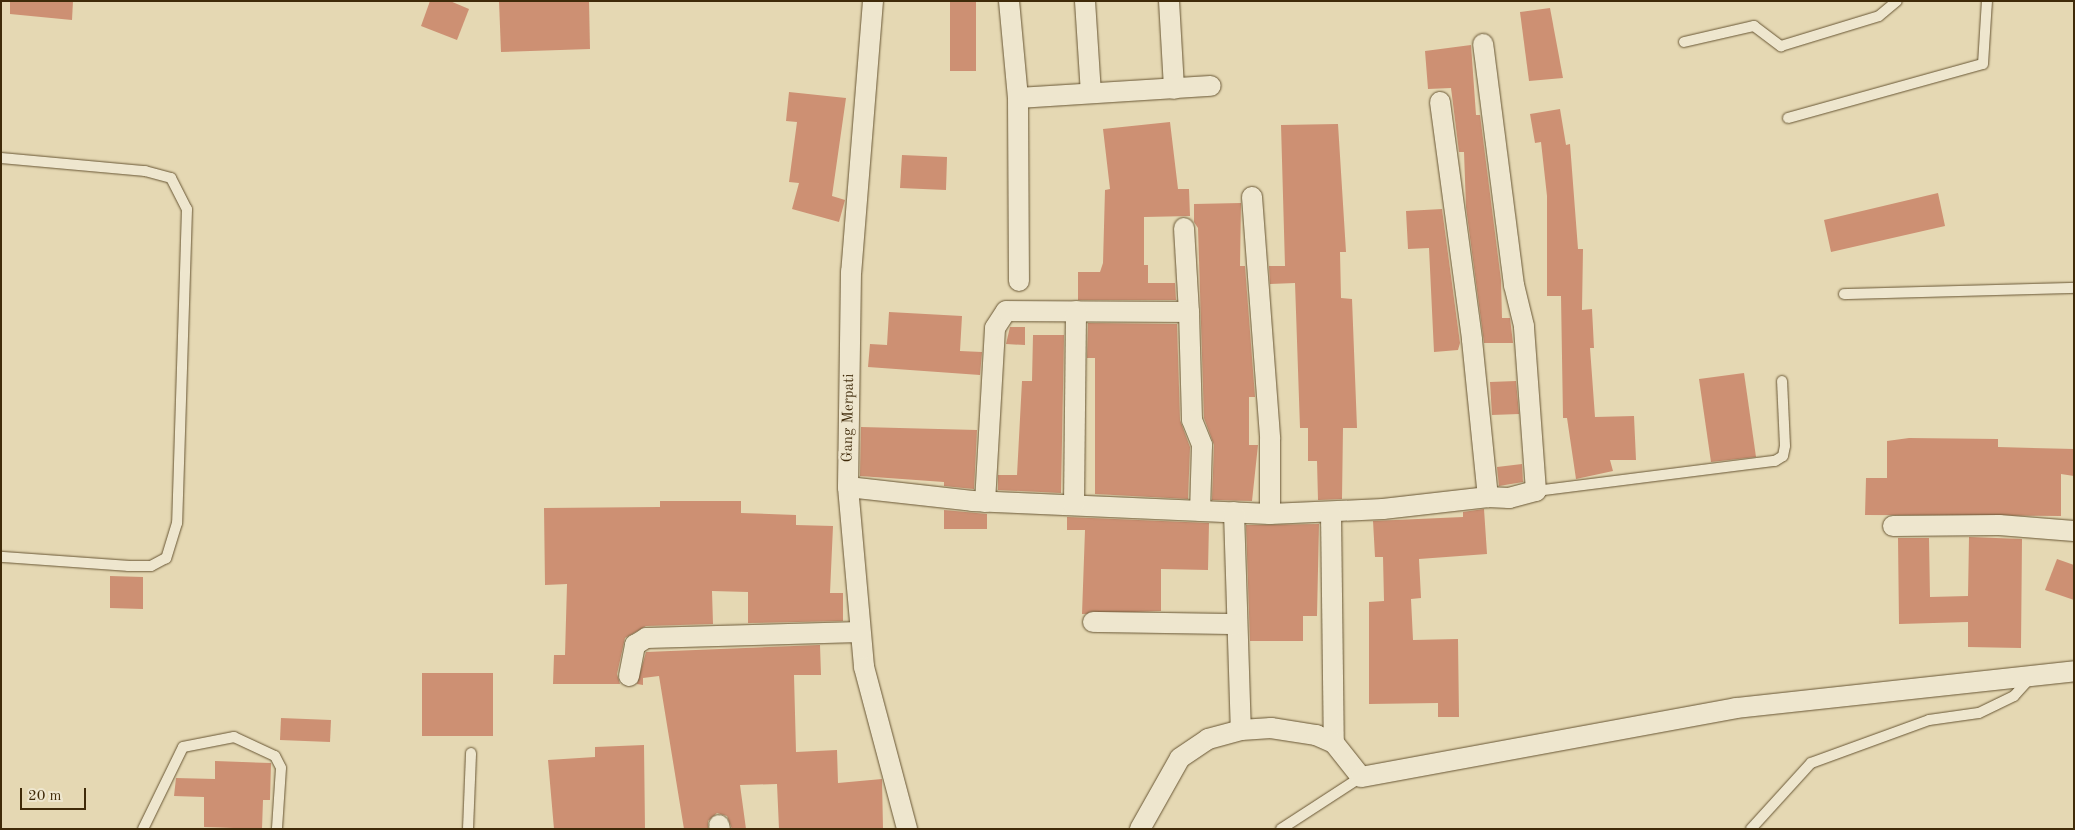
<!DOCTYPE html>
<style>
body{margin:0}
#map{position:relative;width:2075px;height:830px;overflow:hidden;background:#e5d8b3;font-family:"Old Standard TT",serif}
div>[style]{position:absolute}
.building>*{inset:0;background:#cd9073}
.roads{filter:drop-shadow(0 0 1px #685634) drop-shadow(0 0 1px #685634)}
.service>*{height:10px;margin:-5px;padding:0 5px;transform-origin:5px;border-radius:5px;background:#eee6ce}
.minor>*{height:20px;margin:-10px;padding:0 10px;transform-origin:10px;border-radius:10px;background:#eee6ce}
span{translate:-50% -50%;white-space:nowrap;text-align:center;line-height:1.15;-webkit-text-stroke:4.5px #eee6ce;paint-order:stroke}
.street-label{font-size:15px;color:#3f2a09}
.frame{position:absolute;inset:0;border:2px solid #3f2a09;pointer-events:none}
.scale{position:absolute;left:20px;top:788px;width:66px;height:22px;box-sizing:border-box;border:2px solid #3f2a09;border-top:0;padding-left:6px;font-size:15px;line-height:18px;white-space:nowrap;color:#3f2a09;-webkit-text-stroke:4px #eee6ce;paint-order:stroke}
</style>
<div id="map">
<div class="building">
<i style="clip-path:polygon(10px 1px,73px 1px,72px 20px,10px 14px)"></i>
<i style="clip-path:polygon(430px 1px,450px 1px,469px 9px,457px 40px,421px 26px)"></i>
<i style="clip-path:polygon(499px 1px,589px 1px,590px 49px,501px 52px)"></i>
<i style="clip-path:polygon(950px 1px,976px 1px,976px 71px,950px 71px)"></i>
<i style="clip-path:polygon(1550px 8px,1563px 78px,1529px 81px,1520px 12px)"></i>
<i style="clip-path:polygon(1471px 45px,1476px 115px,1480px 115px,1501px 280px,1502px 318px,1510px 318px,1513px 343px,1484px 343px,1466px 207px,1464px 152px,1459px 152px,1451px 88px,1428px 89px,1425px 51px)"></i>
<i style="clip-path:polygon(789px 92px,846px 98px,832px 196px,845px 200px,839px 222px,792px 209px,799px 183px,789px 182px,797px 122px,786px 121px)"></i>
<i style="clip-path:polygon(1560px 109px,1566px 145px,1570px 144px,1578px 249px,1583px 249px,1582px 310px,1592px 309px,1594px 348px,1590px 348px,1595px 417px,1634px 416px,1636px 460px,1610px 460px,1613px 471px,1576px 479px,1567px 418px,1563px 418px,1561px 296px,1547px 296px,1547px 196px,1541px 142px,1535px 143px,1530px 114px)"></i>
<i style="clip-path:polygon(1170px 122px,1178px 189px,1189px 189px,1190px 216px,1144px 217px,1144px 265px,1148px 265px,1148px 283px,1175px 283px,1176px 300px,1078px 300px,1078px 272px,1100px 272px,1103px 263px,1105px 190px,1110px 189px,1103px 129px)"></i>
<i style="clip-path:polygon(1338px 124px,1346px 252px,1340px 252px,1341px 298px,1352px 299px,1357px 428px,1343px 428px,1342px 499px,1318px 500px,1317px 461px,1308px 461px,1308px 428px,1300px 428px,1295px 283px,1270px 284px,1269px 266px,1285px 266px,1281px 125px)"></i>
<i style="clip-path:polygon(902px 155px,947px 157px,946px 190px,900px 188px)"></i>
<i style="clip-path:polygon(1938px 193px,1945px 226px,1831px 252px,1824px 220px)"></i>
<i style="clip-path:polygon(1241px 203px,1240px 266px,1245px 266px,1255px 397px,1249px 397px,1249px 445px,1258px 445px,1252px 501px,1212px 500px,1214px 445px,1204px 418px,1198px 228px,1194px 222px,1194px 204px)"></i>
<i style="clip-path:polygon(1442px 209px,1460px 343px,1458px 350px,1434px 352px,1429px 248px,1408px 249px,1406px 211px)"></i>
<i style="clip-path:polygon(889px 312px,962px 316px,960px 351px,982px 352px,980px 375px,868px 367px,870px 344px,887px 345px)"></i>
<i style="clip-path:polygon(1088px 323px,1177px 324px,1180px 420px,1190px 447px,1188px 499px,1095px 494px,1095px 358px,1087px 358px)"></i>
<i style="clip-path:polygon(1010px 327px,1025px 327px,1025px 345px,1006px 344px)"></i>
<i style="clip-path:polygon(1033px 335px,1064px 335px,1061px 493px,998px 490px,998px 475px,1017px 475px,1022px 381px,1032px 381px)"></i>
<i style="clip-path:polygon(1744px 373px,1756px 457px,1711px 462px,1699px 379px)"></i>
<i style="clip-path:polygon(1516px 381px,1519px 414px,1492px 415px,1490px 382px)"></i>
<i style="clip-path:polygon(861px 427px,977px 430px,974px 489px,944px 486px,944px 482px,860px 476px)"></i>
<i style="clip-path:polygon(1909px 438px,1998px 439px,1998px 447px,2074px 449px,2074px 476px,2061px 474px,2061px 516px,1865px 515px,1866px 478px,1887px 478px,1887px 441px)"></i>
<i style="clip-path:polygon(1522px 464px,1523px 482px,1499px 486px,1497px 467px)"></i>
<i style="clip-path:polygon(660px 501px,741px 501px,741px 513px,796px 515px,796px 525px,833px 526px,830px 593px,843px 593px,843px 621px,748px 623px,748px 592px,712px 591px,713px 624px,646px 626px,625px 638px,617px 674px,620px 684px,553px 684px,554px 655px,565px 655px,567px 584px,545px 585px,544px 508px,660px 507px)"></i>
<i style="clip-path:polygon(1484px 509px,1487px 554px,1419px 559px,1421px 598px,1411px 599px,1413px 640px,1458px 639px,1459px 717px,1438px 717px,1438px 703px,1369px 704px,1369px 602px,1384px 601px,1383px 557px,1375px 557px,1373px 521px,1463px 517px,1463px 512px)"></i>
<i style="clip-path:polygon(944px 510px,987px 514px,987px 529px,944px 529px)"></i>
<i style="clip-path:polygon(1067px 517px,1209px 523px,1208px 570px,1161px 569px,1161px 611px,1082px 614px,1085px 530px,1067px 530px)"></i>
<i style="clip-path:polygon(1319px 524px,1317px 616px,1303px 616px,1303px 641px,1250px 641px,1246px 525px)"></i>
<i style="clip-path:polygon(1969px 537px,2022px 539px,2021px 648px,1968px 647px,1968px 622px,1899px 624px,1898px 538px,1929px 538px,1930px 597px,1968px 596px)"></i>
<i style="clip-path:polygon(2057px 559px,2074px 565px,2074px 600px,2045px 590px)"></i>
<i style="clip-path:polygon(110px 576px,143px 577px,143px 609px,110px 608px)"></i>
<i style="clip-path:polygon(820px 645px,821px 675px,794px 675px,796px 752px,837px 750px,838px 783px,882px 779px,883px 829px,779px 829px,777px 784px,740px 785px,746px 829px,732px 829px,727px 816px,717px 813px,708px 821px,708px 829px,684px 829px,659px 676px,643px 678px,643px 685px,637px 684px,646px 652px)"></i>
<i style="clip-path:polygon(422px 673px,493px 673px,493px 736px,422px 736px)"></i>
<i style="clip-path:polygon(281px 718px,331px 720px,330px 742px,280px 740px)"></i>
<i style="clip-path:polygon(644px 745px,645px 829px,554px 829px,548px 760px,595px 757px,595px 747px)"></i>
<i style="clip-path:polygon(215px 761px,271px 763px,270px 800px,263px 800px,262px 829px,204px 827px,204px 797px,174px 796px,176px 778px,215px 779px)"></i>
</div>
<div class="roads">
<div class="service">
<i style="left:1684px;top:42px;width:72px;rotate:-12.9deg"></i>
<i style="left:1754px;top:26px;width:34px;rotate:37deg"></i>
<i style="left:1781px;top:46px;width:102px;rotate:-17deg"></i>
<i style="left:1879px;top:16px;width:23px;rotate:-40deg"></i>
<i style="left:1788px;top:118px;width:202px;rotate:-15.5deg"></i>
<i style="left:1983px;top:64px;width:63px;rotate:-86.4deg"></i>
<i style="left:1px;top:158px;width:145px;rotate:5.2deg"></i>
<i style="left:145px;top:171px;width:27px;rotate:15deg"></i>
<i style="left:171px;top:178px;width:35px;rotate:63deg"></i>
<i style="left:187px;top:209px;width:314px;rotate:91.8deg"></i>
<i style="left:177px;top:523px;width:37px;rotate:107deg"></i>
<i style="left:166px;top:558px;width:17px;rotate:152deg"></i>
<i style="left:151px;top:566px;width:23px;rotate:180deg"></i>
<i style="left:128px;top:566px;width:127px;rotate:-175.9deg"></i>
<i style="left:1844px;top:294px;width:230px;rotate:-1.5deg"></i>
<i style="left:1536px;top:491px;width:241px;rotate:-7.2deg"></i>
<i style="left:1775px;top:461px;width:9px;rotate:-32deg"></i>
<i style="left:1783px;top:456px;width:10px;rotate:-79deg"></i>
<i style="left:1785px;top:446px;width:65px;rotate:-92.6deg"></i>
<i style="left:143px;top:829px;width:91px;rotate:-64deg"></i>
<i style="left:183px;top:747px;width:52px;rotate:-11.1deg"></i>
<i style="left:234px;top:737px;width:45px;rotate:24.9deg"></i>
<i style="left:275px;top:756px;width:13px;rotate:63deg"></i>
<i style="left:281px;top:768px;width:61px;rotate:93.8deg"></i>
<i style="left:468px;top:829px;width:76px;rotate:-87.7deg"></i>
<i style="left:1281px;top:829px;width:95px;rotate:-33deg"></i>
<i style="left:1751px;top:829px;width:89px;rotate:-47.7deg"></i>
<i style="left:1811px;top:763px;width:126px;rotate:-20deg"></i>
<i style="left:1929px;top:720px;width:50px;rotate:-8deg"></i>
<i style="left:1979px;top:713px;width:39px;rotate:-26deg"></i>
<i style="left:2014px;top:696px;width:25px;rotate:-48deg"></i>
</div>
<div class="minor">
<i style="left:873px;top:1px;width:272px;rotate:94.6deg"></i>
<i style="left:851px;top:272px;width:215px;rotate:90.8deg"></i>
<i style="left:848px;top:487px;width:181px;rotate:84.9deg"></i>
<i style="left:864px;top:667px;width:168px;rotate:75.1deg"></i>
<i style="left:1009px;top:1px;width:97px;rotate:84.7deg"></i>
<i style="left:1018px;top:98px;width:183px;rotate:89.7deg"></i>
<i style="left:1085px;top:1px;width:92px;rotate:86.3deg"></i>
<i style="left:1169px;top:1px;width:88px;rotate:86.7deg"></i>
<i style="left:1018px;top:98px;width:193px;rotate:-3.6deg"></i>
<i style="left:1440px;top:102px;width:240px;rotate:82.3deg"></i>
<i style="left:1472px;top:340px;width:158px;rotate:84.2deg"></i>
<i style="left:1252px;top:197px;width:243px;rotate:85.7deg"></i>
<i style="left:1270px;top:439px;width:75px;rotate:90deg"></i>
<i style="left:1184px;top:228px;width:84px;rotate:86.6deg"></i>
<i style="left:848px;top:487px;width:125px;rotate:6.4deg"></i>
<i style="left:972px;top:501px;width:298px;rotate:2.5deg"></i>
<i style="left:1270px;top:514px;width:113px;rotate:-2.5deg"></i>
<i style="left:1383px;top:509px;width:106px;rotate:-6.5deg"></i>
<i style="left:1488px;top:497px;width:21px;rotate:3deg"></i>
<i style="left:1509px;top:498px;width:28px;rotate:-15deg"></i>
<i style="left:1536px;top:491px;width:165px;rotate:-94.2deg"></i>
<i style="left:1524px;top:326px;width:42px;rotate:-103.7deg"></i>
<i style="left:1514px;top:285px;width:243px;rotate:-97.3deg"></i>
<i style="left:985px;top:502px;width:174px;rotate:-86.7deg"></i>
<i style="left:995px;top:328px;width:20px;rotate:-57deg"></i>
<i style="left:1006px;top:311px;width:183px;rotate:0.3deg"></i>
<i style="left:1189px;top:312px;width:108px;rotate:88.4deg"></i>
<i style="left:1192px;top:420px;width:27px;rotate:68deg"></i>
<i style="left:1202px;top:445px;width:66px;rotate:91.7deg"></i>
<i style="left:1074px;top:505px;width:194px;rotate:-89.4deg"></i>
<i style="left:1234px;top:512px;width:218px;rotate:88.2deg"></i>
<i style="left:1331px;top:513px;width:230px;rotate:89.3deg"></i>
<i style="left:1893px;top:526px;width:106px;rotate:-0.5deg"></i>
<i style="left:1999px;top:525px;width:75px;rotate:4.6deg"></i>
<i style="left:1093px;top:622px;width:144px;rotate:0.8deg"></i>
<i style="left:629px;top:676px;width:32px;rotate:-79deg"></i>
<i style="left:635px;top:645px;width:13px;rotate:-32deg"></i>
<i style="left:646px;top:638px;width:214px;rotate:-1.6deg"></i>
<i style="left:719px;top:825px;width:4px;rotate:76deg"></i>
<i style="left:1140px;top:829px;width:81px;rotate:-60.6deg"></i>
<i style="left:1180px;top:758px;width:34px;rotate:-34deg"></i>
<i style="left:1208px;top:739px;width:34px;rotate:-15deg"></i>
<i style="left:1241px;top:730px;width:30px;rotate:-4deg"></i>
<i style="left:1271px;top:728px;width:46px;rotate:8.8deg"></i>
<i style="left:1316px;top:735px;width:20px;rotate:24deg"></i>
<i style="left:1334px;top:743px;width:43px;rotate:51.5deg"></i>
<i style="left:1361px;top:777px;width:381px;rotate:-10.4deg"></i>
<i style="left:1736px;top:708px;width:340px;rotate:-6.2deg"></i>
</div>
</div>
<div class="street-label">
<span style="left:849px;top:418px;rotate:-89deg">Gang Merpati</span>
</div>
<div class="frame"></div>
<div class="scale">20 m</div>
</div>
